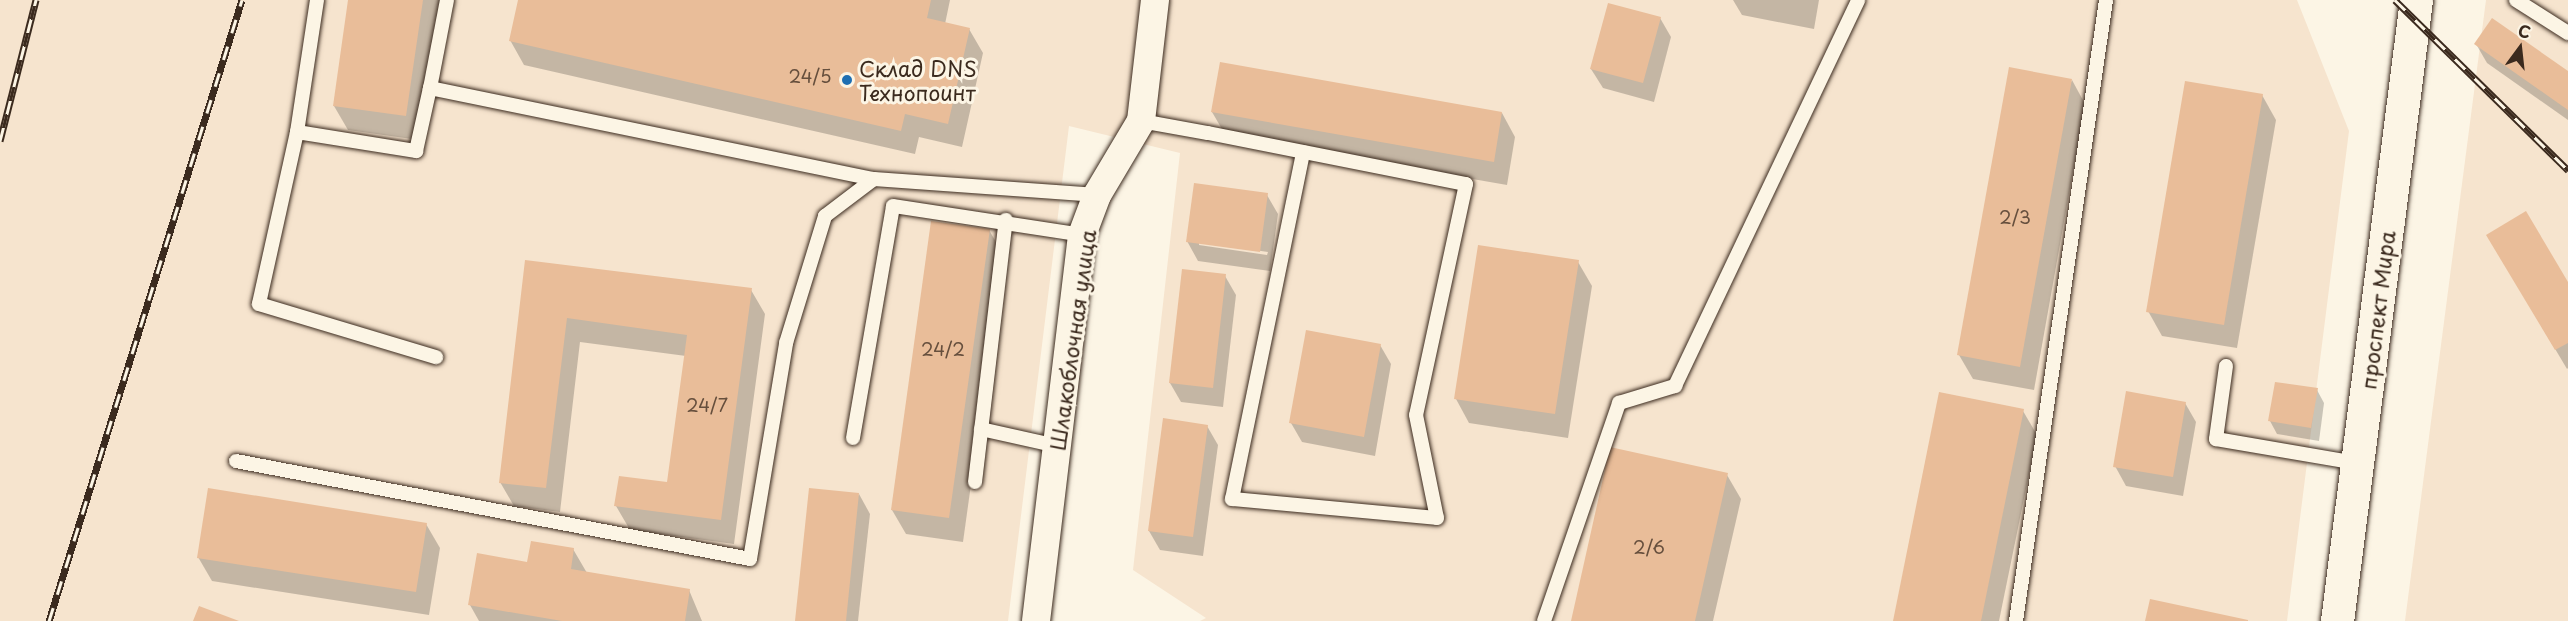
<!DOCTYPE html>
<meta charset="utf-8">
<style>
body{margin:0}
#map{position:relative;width:2568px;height:621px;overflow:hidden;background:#fcf5e5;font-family:"Playpen Sans",sans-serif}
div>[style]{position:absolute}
.built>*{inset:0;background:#f6e4ce}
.shadow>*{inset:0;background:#0003}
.building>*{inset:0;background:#e9bd99}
.roads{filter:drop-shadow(0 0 2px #3b2a1e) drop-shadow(0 0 2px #3b2a1e)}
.lane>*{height:14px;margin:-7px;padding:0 7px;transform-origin:7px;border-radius:7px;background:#fcf5e5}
.street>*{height:28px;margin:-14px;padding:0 14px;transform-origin:14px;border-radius:14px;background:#fcf5e5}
.primary>*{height:33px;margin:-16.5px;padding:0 16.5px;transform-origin:16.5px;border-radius:16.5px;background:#fcf5e5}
.rail>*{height:7px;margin-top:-3.5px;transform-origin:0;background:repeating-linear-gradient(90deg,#fcf5e5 0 14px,#3b2a1e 0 28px);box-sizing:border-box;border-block:2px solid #3b2a1e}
.dots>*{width:16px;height:16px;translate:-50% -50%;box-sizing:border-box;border:3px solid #fcf5e5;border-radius:50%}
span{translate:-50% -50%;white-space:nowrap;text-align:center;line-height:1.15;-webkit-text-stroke:6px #fcf5e5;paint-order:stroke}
.number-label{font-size:18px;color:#664f3d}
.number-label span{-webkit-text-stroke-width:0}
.poi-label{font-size:21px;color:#3b2a1e}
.left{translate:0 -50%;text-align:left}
.street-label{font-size:21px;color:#3b2a1e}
.north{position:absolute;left:2490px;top:18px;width:60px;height:60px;-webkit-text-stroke:4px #fcf5e5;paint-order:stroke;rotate:15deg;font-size:16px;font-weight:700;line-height:24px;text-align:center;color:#3b2a1e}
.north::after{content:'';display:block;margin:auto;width:21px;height:27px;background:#3b2a1e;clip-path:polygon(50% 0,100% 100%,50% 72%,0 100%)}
</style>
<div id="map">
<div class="built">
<i style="clip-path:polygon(0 0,2297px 0,2349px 131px,2287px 621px,1200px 621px,1206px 618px,1133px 570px,1180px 153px,1069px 126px,1008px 621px,0 621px)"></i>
<i style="clip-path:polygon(2486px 0,2568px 0,2568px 621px,2405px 621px)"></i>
</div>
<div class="shadow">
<i style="clip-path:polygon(349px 0,440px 0,419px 140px,348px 130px,334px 106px)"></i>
<i style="clip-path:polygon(519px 0,950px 0,945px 24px,969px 29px,983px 53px,962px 147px,919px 137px,915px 154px,524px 65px,510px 40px)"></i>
<i style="clip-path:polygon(1733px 0,1819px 0,1814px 29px,1742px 15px)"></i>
<i style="clip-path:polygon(1660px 18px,1671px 37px,1654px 102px,1603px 88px,1591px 69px)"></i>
<i style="clip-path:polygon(2476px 44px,2568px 73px,2568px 120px,2487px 63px)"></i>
<i style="clip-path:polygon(2072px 80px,2085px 104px,2034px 390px,1973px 379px,1959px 355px)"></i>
<i style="clip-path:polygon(2262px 95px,2276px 120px,2237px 348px,2162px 336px,2148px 311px)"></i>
<i style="clip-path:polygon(1212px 112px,1502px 113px,1515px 137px,1507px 185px,1226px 136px)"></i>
<i style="clip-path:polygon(evenodd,1267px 195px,1278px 214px,1270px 271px,1198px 261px,1187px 241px,1267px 195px,1199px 242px,1268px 252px,1267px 255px,1199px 245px,1199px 242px)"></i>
<i style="clip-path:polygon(989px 230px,1003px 254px,963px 542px,906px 534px,892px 510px)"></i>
<i style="clip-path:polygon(2488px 236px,2568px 285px,2568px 368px,2567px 369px)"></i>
<i style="clip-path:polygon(527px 262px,751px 290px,765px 314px,734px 544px,630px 530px,616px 506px,668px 484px,686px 356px,580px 342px,560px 512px,514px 506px,500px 482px)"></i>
<i style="clip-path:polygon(1578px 262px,1592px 286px,1568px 438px,1469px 423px,1456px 399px)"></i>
<i style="clip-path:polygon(1225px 276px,1236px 295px,1223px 407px,1181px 402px,1170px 383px)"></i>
<i style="clip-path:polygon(1380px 345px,1391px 364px,1375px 456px,1302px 442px,1291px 423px)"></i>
<i style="clip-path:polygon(2317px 390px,2324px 403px,2319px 441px,2277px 434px,2270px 421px)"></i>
<i style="clip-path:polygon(2185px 403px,2196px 422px,2183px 496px,2126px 486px,2115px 466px)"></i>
<i style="clip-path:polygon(2023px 411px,2037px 435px,1999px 621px,1894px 621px)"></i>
<i style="clip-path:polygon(1207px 426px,1218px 445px,1203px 556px,1160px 550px,1149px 531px)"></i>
<i style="clip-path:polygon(1727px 475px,1741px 499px,1713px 621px,1572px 621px)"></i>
<i style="clip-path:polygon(859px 494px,870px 514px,858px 621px,797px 621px)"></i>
<i style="clip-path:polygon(426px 524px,440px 548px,429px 615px,212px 581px,198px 557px)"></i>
<i style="clip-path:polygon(573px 549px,587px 573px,689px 590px,702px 621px,479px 621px,470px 605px,529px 563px)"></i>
</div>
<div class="building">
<i style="clip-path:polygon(348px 0,423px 0,406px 116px,333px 106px)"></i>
<i style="clip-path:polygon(518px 0,931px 0,927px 18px,970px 28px,948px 124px,905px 114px,901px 131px,509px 41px)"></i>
<i style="clip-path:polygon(1608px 3px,1661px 17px,1643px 83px,1590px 69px)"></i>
<i style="clip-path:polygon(2492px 18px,2568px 71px,2568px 110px,2474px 44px)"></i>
<i style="clip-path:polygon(1220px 62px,1502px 112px,1494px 162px,1211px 112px)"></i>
<i style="clip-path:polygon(2009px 67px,2072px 79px,2020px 367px,1957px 355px)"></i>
<i style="clip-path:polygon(2185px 81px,2263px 94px,2224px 325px,2146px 312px)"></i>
<i style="clip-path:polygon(1194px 183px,1268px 193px,1260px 252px,1186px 242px)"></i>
<i style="clip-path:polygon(2526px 211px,2568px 282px,2568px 343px,2555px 350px,2486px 235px)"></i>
<i style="clip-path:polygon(931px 221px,990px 229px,949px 518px,891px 510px)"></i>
<i style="clip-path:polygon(1478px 245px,1579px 260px,1555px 414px,1454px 399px)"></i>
<i style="clip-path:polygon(525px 260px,752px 288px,721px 520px,614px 506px,619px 476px,667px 482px,687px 335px,567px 318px,546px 488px,499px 483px)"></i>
<i style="clip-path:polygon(1182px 269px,1226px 274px,1213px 388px,1169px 383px)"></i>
<i style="clip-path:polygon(1306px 330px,1381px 344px,1364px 437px,1289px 423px)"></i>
<i style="clip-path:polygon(2275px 382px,2318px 388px,2311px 428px,2268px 421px)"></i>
<i style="clip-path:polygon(2126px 391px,2186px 402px,2173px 477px,2113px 467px)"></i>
<i style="clip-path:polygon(1939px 392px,2024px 409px,1981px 621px,1893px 621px)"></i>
<i style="clip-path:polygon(1163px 418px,1208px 425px,1193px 537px,1148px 531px)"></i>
<i style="clip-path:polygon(1610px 447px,1728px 473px,1695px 621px,1571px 621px)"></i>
<i style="clip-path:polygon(208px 488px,427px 523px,416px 592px,197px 558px)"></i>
<i style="clip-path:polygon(809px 488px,859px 493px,846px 621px,795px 621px)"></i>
<i style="clip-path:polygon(531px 541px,574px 548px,571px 569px,690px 589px,685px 621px,562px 621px,468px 605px,477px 553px,527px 562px)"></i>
<i style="clip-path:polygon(2150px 599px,2248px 620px,2248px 621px,2145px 621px)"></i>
<i style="clip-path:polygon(199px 606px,239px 621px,193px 621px)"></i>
</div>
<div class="roads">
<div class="lane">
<i style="left:317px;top:0;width:134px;rotate:98.6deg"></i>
<i style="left:297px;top:132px;width:121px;rotate:9.1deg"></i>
<i style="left:416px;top:151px;width:65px;rotate:-77.5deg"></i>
<i style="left:447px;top:0;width:90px;rotate:100.9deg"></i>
<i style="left:430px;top:88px;width:453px;rotate:11.6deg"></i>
<i style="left:874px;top:179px;width:224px;rotate:4.1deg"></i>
<i style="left:2516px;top:0;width:62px;rotate:32.4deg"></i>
<i style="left:1141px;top:121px;width:68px;rotate:10.2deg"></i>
<i style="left:1208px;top:133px;width:263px;rotate:11.2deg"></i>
<i style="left:1466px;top:184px;width:236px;rotate:102.2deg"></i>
<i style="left:1416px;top:415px;width:105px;rotate:78.5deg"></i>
<i style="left:1437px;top:518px;width:206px;rotate:-174.7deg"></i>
<i style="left:1232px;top:499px;width:354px;rotate:-78.4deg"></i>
<i style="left:297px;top:132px;width:176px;rotate:102.5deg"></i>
<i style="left:259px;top:304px;width:185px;rotate:16.7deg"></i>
<i style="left:2226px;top:366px;width:74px;rotate:97.8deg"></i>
<i style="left:2216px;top:439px;width:143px;rotate:9.7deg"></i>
<i style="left:981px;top:429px;width:78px;rotate:12.6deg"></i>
<i style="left:853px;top:438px;width:235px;rotate:-80.2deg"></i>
<i style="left:893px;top:206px;width:191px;rotate:8.7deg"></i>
<i style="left:236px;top:461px;width:523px;rotate:10.79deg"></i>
<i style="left:750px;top:559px;width:219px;rotate:-80.5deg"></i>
<i style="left:786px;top:343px;width:133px;rotate:-72.9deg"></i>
<i style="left:825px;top:216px;width:61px;rotate:-37.1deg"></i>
<i style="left:975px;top:482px;width:264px;rotate:-83.3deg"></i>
<i style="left:1544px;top:621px;width:231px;rotate:-71deg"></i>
<i style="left:1619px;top:403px;width:59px;rotate:-16.9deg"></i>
<i style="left:1675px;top:386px;width:427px;rotate:-64.6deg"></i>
<i style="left:2016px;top:621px;width:627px;rotate:-81.75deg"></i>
</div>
<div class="street">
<i style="left:1036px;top:621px;width:389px;rotate:-83.2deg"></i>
<i style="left:1082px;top:235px;width:43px;rotate:-69.4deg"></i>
<i style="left:1097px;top:195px;width:86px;rotate:-59.3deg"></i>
<i style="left:1141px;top:121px;width:122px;rotate:-83.4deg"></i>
</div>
<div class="primary">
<i style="left:2337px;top:621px;width:626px;rotate:-82.75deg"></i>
</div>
</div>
<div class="rail">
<i style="left:2395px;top:0;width:243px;rotate:44.5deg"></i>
<i style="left:0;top:141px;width:146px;rotate:-75.7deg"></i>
<i style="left:49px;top:621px;width:650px;rotate:-72.74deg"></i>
</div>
<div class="dots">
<i style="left:847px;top:80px;background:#1f6fb2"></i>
</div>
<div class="number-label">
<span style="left:810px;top:76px">24/5</span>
<span style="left:2015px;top:217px">2/3</span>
<span style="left:943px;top:349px">24/2</span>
<span style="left:707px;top:405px">24/7</span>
<span style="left:1649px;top:547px">2/6</span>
</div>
<div class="poi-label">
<span class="left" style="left:859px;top:80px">Склад DNS<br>Технопоинт</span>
</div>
<div class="street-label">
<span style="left:2377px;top:310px;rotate:-83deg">проспект Мира</span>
<span style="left:1072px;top:340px;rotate:-82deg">Шлакоблочная улица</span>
</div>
<div class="north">С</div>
</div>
